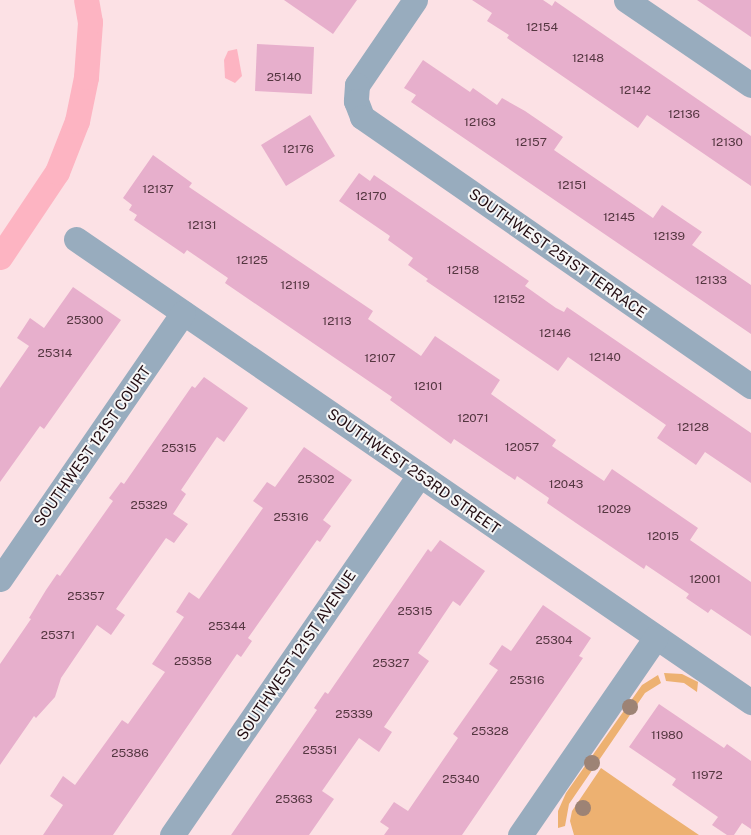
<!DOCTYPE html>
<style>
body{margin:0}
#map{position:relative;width:751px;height:835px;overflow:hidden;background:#fce1e5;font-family:"Public Sans",sans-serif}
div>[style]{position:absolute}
.green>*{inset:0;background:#edb171}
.water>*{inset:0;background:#fdb4c2}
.canal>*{height:25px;margin:-12.5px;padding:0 12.5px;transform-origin:12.5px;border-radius:12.5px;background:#fdb4c2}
.building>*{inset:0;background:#e7afcc}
.minor>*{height:25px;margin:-12.5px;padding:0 12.5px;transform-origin:12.5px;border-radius:12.5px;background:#98acbe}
.trees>*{width:16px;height:16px;margin:-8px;border-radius:50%;background:#9d8375}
span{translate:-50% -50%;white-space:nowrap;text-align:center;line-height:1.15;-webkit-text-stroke:4px #f6f6f6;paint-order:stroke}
.number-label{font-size:12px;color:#543640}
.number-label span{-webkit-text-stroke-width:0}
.street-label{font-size:15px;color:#230d12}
</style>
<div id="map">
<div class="green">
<i style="clip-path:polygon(664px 673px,682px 674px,698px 682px,697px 692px,684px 683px,666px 681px)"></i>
<i style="clip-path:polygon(658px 675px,661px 683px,645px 693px,569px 804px,565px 826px,558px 828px,558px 811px,566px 793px,642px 685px)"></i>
<i style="clip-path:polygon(601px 768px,653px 804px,699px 835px,574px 835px,570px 821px,572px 811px)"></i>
</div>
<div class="water">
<i style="clip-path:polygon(237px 49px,242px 76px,235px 83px,225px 78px,224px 60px,228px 51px)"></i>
</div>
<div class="canal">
<i style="left:0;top:257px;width:102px;rotate:-56.2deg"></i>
<i style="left:57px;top:172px;width:55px;rotate:-68.6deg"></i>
<i style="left:77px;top:121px;width:45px;rotate:-78.4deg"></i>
<i style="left:86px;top:77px;width:55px;rotate:-85.8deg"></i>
<i style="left:90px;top:22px;width:22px;rotate:-100deg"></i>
</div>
<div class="building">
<i style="clip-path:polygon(284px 0,357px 0,333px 34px)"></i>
<i style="clip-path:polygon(472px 0,543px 0,552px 6px,555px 1px,751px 136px,751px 186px,647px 115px,638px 128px,507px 38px,509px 35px,487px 21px,492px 13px)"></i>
<i style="clip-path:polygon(697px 0,751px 0,751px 37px)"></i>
<i style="clip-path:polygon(257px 44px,314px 47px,312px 94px,255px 91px)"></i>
<i style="clip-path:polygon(423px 60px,470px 92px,473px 88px,497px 105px,502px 98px,525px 111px,563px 137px,554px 150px,653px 218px,662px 205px,702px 232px,692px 245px,751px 285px,751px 334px,411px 102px,416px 95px,404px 88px)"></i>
<i style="clip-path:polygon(310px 115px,335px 156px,286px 186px,261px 145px)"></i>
<i style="clip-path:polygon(153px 155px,192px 183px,189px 187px,373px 311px,368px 319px,421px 356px,435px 336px,500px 380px,491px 394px,556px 440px,552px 446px,604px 481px,612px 469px,698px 528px,690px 540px,751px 582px,751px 636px,711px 609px,708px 613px,686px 598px,689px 594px,646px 565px,644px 569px,576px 523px,547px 503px,549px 498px,517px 476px,515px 480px,454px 439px,451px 444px,390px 400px,392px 397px,225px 283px,228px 278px,187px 250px,184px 254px,134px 220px,137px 215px,129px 210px,132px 205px,123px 198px)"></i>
<i style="clip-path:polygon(359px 173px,370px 181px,374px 175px,529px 281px,525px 286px,556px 308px,564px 312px,567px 307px,751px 433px,751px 483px,705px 452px,696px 465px,657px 438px,666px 425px,614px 389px,568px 357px,558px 371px,426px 281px,428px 279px,408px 265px,413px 258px,388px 240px,390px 236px,339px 201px)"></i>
<i style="clip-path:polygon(73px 287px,121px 320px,44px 429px,40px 426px,0 482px,0 388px,29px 346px,17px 338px,30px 318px,44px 328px)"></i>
<i style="clip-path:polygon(204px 377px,248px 408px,224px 442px,217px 437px,181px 490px,186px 494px,173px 514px,188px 524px,174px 543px,166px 538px,116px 609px,125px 615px,111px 635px,97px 625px,61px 678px,55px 697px,36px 718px,34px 716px,0 765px,0 664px,31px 619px,29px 618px,46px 590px,57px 574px,60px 576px,113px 501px,109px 498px,121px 482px,124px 484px,192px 386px,195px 388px)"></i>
<i style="clip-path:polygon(304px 447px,352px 480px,323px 520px,331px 526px,320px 542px,317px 540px,248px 638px,252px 641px,241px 657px,237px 654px,113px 835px,43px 835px,63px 805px,50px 796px,63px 776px,75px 785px,122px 720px,128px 724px,165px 672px,152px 664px,184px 617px,176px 612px,189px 592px,199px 599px,263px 508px,253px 501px,267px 482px,275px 487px)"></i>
<i style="clip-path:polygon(440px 540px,485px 571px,460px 606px,453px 601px,418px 653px,429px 661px,384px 727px,392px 732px,379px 752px,359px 738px,322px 791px,334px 799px,309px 835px,231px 835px,317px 710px,314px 708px,325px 692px,328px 694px,428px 549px,431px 552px)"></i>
<i style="clip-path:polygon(543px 605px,591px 638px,579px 656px,583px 658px,462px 835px,384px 835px,389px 828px,380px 822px,394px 802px,408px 811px,458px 738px,453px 734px,498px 670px,489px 664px,502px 645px,511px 651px)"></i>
<i style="clip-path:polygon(659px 704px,724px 748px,727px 744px,751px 761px,751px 829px,742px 823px,734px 835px,727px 835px,712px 825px,718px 817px,672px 785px,676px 779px,629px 747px)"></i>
</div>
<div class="minor">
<i style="left:415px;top:0;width:103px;rotate:124.3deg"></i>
<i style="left:357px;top:85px;width:16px;rotate:94deg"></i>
<i style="left:356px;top:101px;width:17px;rotate:69deg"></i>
<i style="left:362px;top:117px;width:473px;rotate:34.7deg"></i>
<i style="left:626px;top:0;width:151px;rotate:34.2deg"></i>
<i style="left:76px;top:239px;width:819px;rotate:34.45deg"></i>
<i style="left:0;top:579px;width:323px;rotate:-55.5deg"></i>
<i style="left:172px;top:835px;width:437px;rotate:-55.5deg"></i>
<i style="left:520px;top:835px;width:240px;rotate:-55.5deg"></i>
</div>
<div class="trees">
<i style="left:630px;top:707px"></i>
<i style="left:592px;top:763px"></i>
<i style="left:583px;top:808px"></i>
</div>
<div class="number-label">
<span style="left:542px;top:28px">12154</span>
<span style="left:588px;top:59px">12148</span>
<span style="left:284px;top:78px">25140</span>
<span style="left:635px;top:91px">12142</span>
<span style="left:684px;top:115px">12136</span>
<span style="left:480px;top:123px">12163</span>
<span style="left:531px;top:143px">12157</span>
<span style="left:727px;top:143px">12130</span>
<span style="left:298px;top:150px">12176</span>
<span style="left:572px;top:186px">12151</span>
<span style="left:158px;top:190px">12137</span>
<span style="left:371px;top:197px">12170</span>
<span style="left:619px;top:218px">12145</span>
<span style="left:202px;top:226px">12131</span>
<span style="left:669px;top:237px">12139</span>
<span style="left:252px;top:261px">12125</span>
<span style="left:463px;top:271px">12158</span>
<span style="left:711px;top:281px">12133</span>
<span style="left:295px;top:286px">12119</span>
<span style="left:509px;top:300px">12152</span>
<span style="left:85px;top:321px">25300</span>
<span style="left:337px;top:322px">12113</span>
<span style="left:555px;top:334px">12146</span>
<span style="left:55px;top:354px">25314</span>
<span style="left:605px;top:358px">12140</span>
<span style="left:380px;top:359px">12107</span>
<span style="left:428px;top:387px">12101</span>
<span style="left:473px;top:419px">12071</span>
<span style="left:693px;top:428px">12128</span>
<span style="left:522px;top:448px">12057</span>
<span style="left:179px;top:449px">25315</span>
<span style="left:316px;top:480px">25302</span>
<span style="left:566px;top:485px">12043</span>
<span style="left:149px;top:506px">25329</span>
<span style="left:614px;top:510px">12029</span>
<span style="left:291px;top:518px">25316</span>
<span style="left:663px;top:537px">12015</span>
<span style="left:705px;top:580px">12001</span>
<span style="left:86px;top:597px">25357</span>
<span style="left:415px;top:612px">25315</span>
<span style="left:227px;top:627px">25344</span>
<span style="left:58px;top:636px">25371</span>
<span style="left:554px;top:641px">25304</span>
<span style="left:193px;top:662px">25358</span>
<span style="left:391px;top:664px">25327</span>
<span style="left:527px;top:681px">25316</span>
<span style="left:354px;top:715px">25339</span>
<span style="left:490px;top:732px">25328</span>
<span style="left:667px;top:736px">11980</span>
<span style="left:320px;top:751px">25351</span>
<span style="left:130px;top:754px">25386</span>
<span style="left:707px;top:776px">11972</span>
<span style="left:461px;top:780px">25340</span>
<span style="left:294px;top:800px">25363</span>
</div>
<div class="street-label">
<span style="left:558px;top:253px;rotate:35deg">SOUTHWEST 251ST TERRACE</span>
<span style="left:92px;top:446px;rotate:-55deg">SOUTHWEST 121ST COURT</span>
<span style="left:414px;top:471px;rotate:35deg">SOUTHWEST 253RD STREET</span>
<span style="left:296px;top:655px;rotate:-56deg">SOUTHWEST 121ST AVENUE</span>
</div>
</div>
